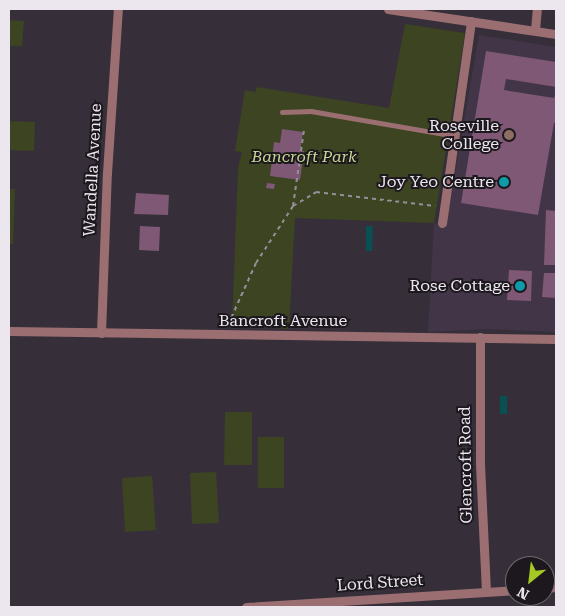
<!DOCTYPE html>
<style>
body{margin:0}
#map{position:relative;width:565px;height:616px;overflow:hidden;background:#362f3a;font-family:"Roboto Serif",serif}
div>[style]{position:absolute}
.built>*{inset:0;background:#413547}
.green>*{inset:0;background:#3c4421}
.water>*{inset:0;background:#085054}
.building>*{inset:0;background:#7e5874}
.path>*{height:2px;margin-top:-1px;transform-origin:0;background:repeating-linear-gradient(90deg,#958f99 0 4px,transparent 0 8px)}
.lane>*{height:4.5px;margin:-2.25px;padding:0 2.25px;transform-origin:2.25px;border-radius:2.25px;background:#9b6f71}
.street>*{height:9px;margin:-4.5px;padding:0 4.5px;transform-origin:4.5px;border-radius:4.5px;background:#9b6f71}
.dots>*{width:14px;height:14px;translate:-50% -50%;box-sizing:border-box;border:2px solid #1c181e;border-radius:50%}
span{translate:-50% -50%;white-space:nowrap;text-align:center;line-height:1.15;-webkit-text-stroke:4px #1c181e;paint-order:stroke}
.poi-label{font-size:16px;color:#ece7ef}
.right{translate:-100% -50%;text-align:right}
.park-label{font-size:16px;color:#c6d690;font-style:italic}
.street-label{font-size:16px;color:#ece7ef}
.frame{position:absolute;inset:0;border:10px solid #ece7ef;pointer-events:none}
.north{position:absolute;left:505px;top:556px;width:50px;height:50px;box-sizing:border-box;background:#1c181e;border:1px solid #6f6b72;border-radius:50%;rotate:209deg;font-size:14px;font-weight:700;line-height:20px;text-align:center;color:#ece7ef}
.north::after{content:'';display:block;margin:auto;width:18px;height:22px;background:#a5c822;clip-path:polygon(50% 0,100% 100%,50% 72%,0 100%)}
</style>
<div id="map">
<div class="built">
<i style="clip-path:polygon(479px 35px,556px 47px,556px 332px,486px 329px,428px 332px,434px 223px,446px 225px)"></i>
</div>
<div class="green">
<i style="clip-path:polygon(9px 20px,24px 21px,22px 46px,9px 46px)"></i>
<i style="clip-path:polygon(405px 24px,465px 33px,434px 223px,295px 218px,289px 329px,232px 325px,238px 168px,242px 152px,235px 151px,245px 90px,255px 92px,257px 87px,389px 108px)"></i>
<i style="clip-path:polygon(9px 121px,35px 122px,34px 151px,9px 150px)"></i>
<i style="clip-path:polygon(9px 189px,15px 189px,13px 244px,9px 244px)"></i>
<i style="clip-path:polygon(225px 412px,252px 412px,252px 465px,224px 465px)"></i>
<i style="clip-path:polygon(258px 437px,284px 437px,284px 488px,258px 488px)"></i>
<i style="clip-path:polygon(216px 472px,219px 523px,192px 524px,190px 473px)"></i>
<i style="clip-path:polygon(152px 476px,156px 530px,125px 532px,122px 478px)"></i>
</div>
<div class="water">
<i style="clip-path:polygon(366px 226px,373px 226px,372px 251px,366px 251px)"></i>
<i style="clip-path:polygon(500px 396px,507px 396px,507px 414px,500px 414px)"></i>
</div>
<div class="building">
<i style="clip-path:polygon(486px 51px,556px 62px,556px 87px,506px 79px,504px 90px,554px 98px,556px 92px,556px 123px,554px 123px,538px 215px,461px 203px)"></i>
<i style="clip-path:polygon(282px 129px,303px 132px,300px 151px,304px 151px,300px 180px,270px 176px,274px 142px,280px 143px)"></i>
<i style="clip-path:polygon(267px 183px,275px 184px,274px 189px,266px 188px)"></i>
<i style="clip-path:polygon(136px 193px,169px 195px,168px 215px,134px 214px)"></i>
<i style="clip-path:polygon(546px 210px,556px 211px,556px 265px,544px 265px)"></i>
<i style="clip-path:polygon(140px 226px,160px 227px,159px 251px,139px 250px)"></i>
<i style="clip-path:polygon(509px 270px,532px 271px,531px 301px,507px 300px)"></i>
<i style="clip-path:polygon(544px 273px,556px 273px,556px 298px,542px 297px)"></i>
</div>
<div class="path">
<i style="left:293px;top:206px;width:77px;rotate:-81.8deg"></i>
<i style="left:228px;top:325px;width:68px;rotate:-65.7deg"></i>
<i style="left:256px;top:263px;width:68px;rotate:-57deg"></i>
<i style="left:293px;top:206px;width:27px;rotate:-31deg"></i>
<i style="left:316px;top:192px;width:120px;rotate:6.7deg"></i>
</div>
<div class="lane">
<i style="left:282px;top:112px;width:29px;rotate:-2deg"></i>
<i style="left:311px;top:111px;width:147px;rotate:9.8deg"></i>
</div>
<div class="street">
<i style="left:388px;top:9px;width:170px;rotate:8.5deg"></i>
<i style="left:535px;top:30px;width:21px;rotate:-85deg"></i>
<i style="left:442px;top:223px;width:204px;rotate:-81.8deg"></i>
<i style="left:9px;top:331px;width:547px;rotate:0.84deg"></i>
<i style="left:101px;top:333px;width:160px;rotate:-87.9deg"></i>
<i style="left:107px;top:173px;width:164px;rotate:-86.2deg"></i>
<i style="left:480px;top:337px;width:127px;rotate:90deg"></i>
<i style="left:480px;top:464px;width:127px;rotate:87.3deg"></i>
<i style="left:545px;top:588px;width:11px;rotate:-5deg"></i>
<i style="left:246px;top:607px;width:270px;rotate:-3.6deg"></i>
</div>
<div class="dots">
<i style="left:509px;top:135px;background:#8d6e63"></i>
<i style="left:504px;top:182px;background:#0f9aa8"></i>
<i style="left:520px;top:286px;background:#0f9aa8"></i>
</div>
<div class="poi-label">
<span class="right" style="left:499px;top:135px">Roseville<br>College</span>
<span class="right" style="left:494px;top:182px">Joy Yeo Centre</span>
<span class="right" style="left:510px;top:286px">Rose Cottage</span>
</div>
<div class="park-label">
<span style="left:304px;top:157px">Bancroft Park</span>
</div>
<div class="street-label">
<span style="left:93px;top:170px;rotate:-87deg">Wandella Avenue</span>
<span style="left:283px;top:321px">Bancroft Avenue</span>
<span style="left:466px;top:465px;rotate:-91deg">Glencroft Road</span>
<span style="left:380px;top:583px;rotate:-4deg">Lord Street</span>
</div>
<div class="frame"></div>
<div class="north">N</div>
</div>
